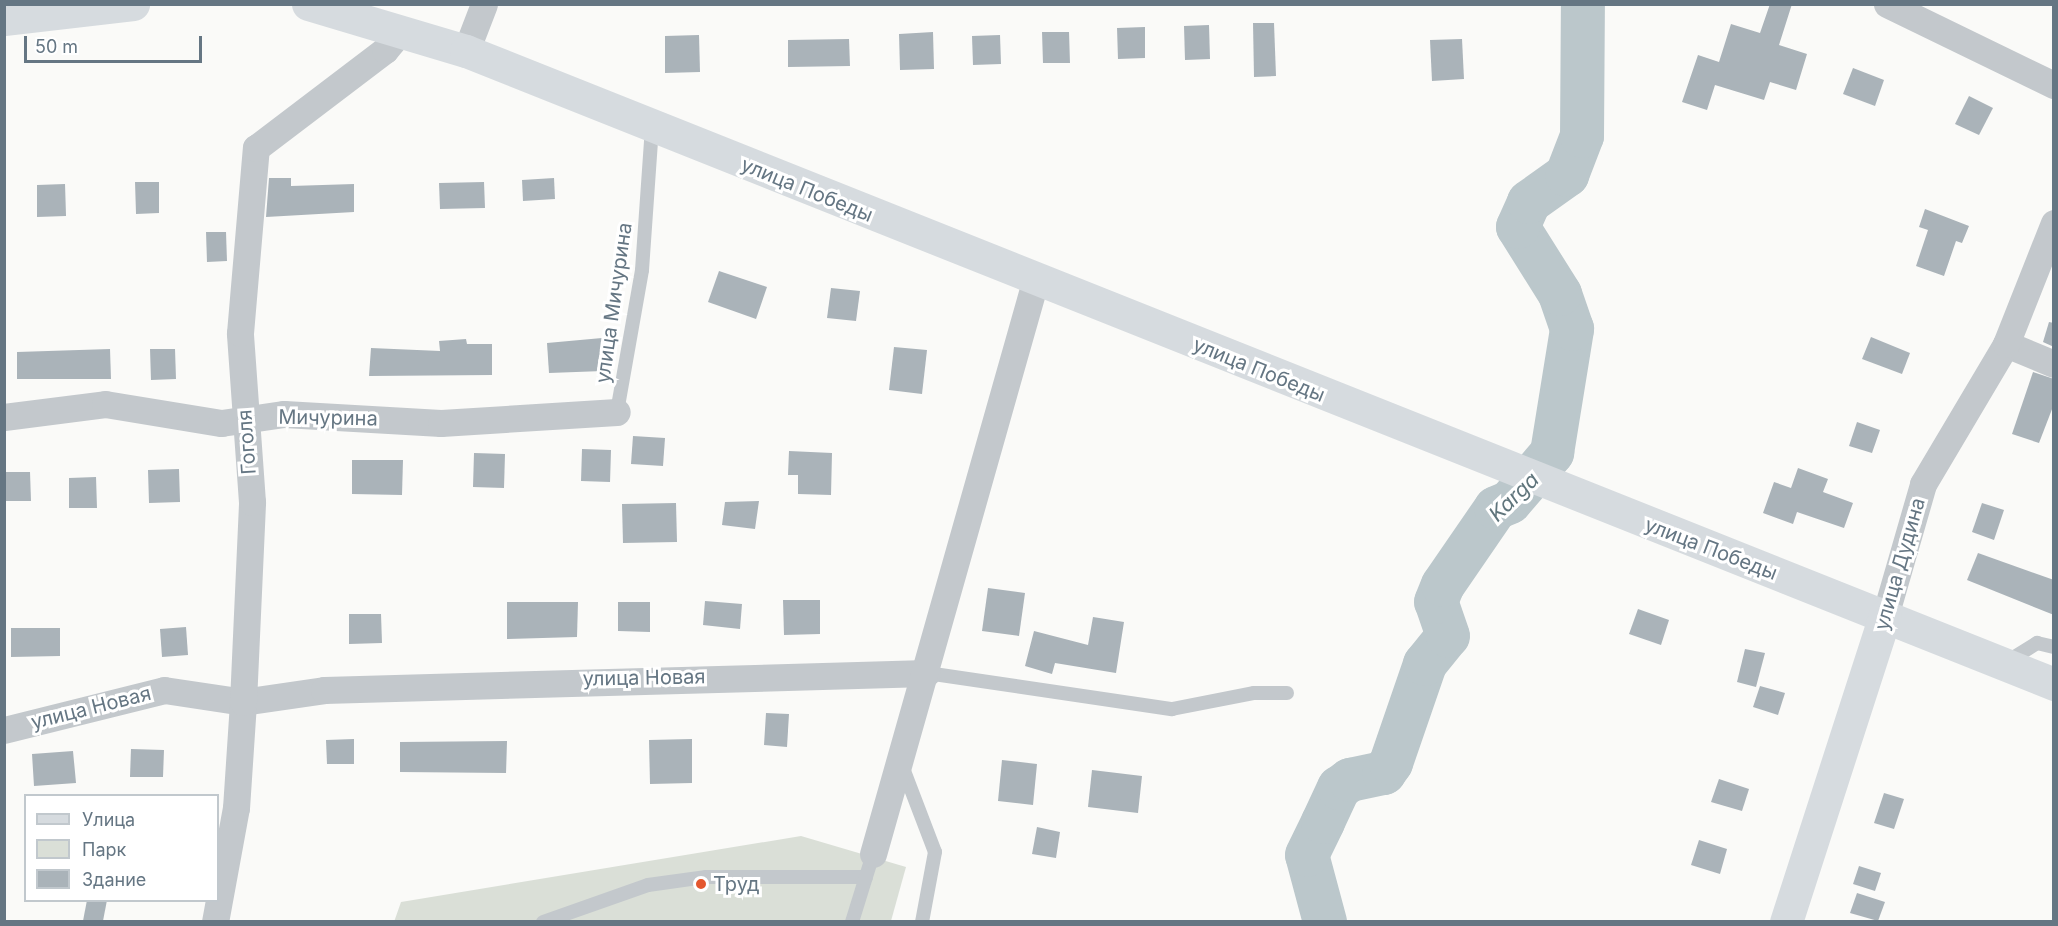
<!DOCTYPE html>
<meta charset="utf-8">
<style>
body{margin:0}
#map{position:relative;width:2058px;height:926px;overflow:hidden;background:#fafaf8;font-family:Inter,sans-serif}
div>[style]{position:absolute}
.green>*{inset:0;background:#dadfd7}
.river>*{height:44px;margin:-22px;padding:0 22px;transform-origin:22px;border-radius:22px;background:#bbc7cb}
.building>*{inset:0;background:#aab3b9}
.lane>*{height:14px;margin:-7px;padding:0 7px;transform-origin:7px;border-radius:7px;background:#c3c8cc}
.street>*{height:27px;margin:-13.5px;padding:0 13.5px;transform-origin:13.5px;border-radius:13.5px;background:#c3c8cc}
.secondary>*{height:33px;margin:-16.5px;padding:0 16.5px;transform-origin:16.5px;border-radius:16.5px;background:#d6dbdf}
.dots>*{width:16px;height:16px;translate:-50% -50%;box-sizing:border-box;border:3px solid #fff;border-radius:50%}
span{translate:-50% -50%;white-space:nowrap;text-align:center;line-height:1.15;-webkit-text-stroke:6px #fff;paint-order:stroke}
.street-label{font-size:20px;color:#657683}
.poi-label{font-size:20px;color:#657683}
.left{translate:0 -50%;text-align:left}
.water-label{font-size:21px;color:#60757c;font-style:italic}
.frame{position:absolute;inset:0;border:6px solid #657683;pointer-events:none}
.legend{position:absolute;left:24px;top:794px;width:195px;height:108px;box-sizing:border-box;background:#fff;border:2px solid #c1c8cd;margin:0;padding:8px 10px;list-style:none;font-size:18px;color:#657683}
.legend li{display:flex;align-items:center;gap:12px;height:30px}
.legend b{width:30px;border:2px solid #c1c8cd}
.scale{position:absolute;left:24px;top:36px;width:178px;height:27px;box-sizing:border-box;border:3px solid #657683;border-top:0;padding-left:8px;font-size:18px;line-height:21px;white-space:nowrap;color:#657683;-webkit-text-stroke:4px #fff;paint-order:stroke}
</style>
<div id="map">
<div class="green">
<i style="clip-path:polygon(801px 836px,906px 867px,891px 921px,394px 922px,401px 902px)"></i>
</div>
<div class="river">
<i style="left:1325px;top:922px;width:69px;rotate:-105deg"></i>
<i style="left:1307px;top:855px;width:37px;rotate:-64deg"></i>
<i style="left:1323px;top:822px;width:38px;rotate:-65deg"></i>
<i style="left:1339px;top:788px;width:14px;rotate:-36deg"></i>
<i style="left:1350px;top:780px;width:35px;rotate:-12deg"></i>
<i style="left:1384px;top:773px;width:12px;rotate:-55deg"></i>
<i style="left:1391px;top:763px;width:105px;rotate:-71deg"></i>
<i style="left:1425px;top:664px;width:36px;rotate:-51deg"></i>
<i style="left:1448px;top:636px;width:36px;rotate:-109deg"></i>
<i style="left:1436px;top:602px;width:18px;rotate:-68deg"></i>
<i style="left:1443px;top:585px;width:93px;rotate:-55.5deg"></i>
<i style="left:1496px;top:508px;width:15px;rotate:-23deg"></i>
<i style="left:1510px;top:502px;width:65px;rotate:-49.4deg"></i>
<i style="left:1552px;top:453px;width:126px;rotate:-80.8deg"></i>
<i style="left:1572px;top:329px;width:37px;rotate:-109deg"></i>
<i style="left:1560px;top:294px;width:79px;rotate:-122.1deg"></i>
<i style="left:1518px;top:227px;width:27px;rotate:-66deg"></i>
<i style="left:1529px;top:202px;width:47px;rotate:-35.4deg"></i>
<i style="left:1567px;top:175px;width:42px;rotate:-69deg"></i>
<i style="left:1582px;top:136px;width:132px;rotate:-89.6deg"></i>
</div>
<div class="building">
<i style="clip-path:polygon(1770px 4px,1792px 4px,1779px 45px,1807px 54px,1796px 90px,1770px 82px,1764px 100px,1715px 85px,1707px 110px,1682px 102px,1698px 55px,1719px 62px,1731px 24px,1760px 33px)"></i>
<i style="clip-path:polygon(1253px 23px,1274px 23px,1276px 76px,1254px 77px)"></i>
<i style="clip-path:polygon(1209px 25px,1210px 59px,1185px 60px,1184px 26px)"></i>
<i style="clip-path:polygon(1145px 27px,1145px 58px,1118px 59px,1117px 28px)"></i>
<i style="clip-path:polygon(933px 32px,934px 69px,900px 70px,899px 34px)"></i>
<i style="clip-path:polygon(1042px 32px,1069px 32px,1070px 63px,1043px 63px)"></i>
<i style="clip-path:polygon(699px 35px,700px 72px,665px 73px,665px 36px)"></i>
<i style="clip-path:polygon(1000px 35px,1001px 64px,973px 65px,972px 36px)"></i>
<i style="clip-path:polygon(849px 39px,850px 66px,788px 67px,788px 40px)"></i>
<i style="clip-path:polygon(1462px 39px,1464px 79px,1432px 81px,1430px 40px)"></i>
<i style="clip-path:polygon(1853px 68px,1884px 80px,1875px 106px,1843px 94px)"></i>
<i style="clip-path:polygon(1969px 96px,1993px 108px,1979px 135px,1955px 124px)"></i>
<i style="clip-path:polygon(269px 178px,291px 178px,291px 186px,354px 184px,354px 212px,266px 217px)"></i>
<i style="clip-path:polygon(554px 178px,555px 199px,523px 201px,522px 180px)"></i>
<i style="clip-path:polygon(135px 182px,159px 182px,159px 213px,136px 214px)"></i>
<i style="clip-path:polygon(484px 182px,485px 208px,440px 209px,439px 183px)"></i>
<i style="clip-path:polygon(65px 184px,66px 216px,37px 217px,37px 185px)"></i>
<i style="clip-path:polygon(1925px 209px,1969px 226px,1962px 243px,1956px 241px,1944px 276px,1916px 266px,1928px 230px,1919px 227px)"></i>
<i style="clip-path:polygon(206px 232px,226px 232px,227px 261px,207px 262px)"></i>
<i style="clip-path:polygon(719px 271px,767px 287px,756px 319px,708px 302px)"></i>
<i style="clip-path:polygon(831px 288px,860px 291px,856px 321px,827px 318px)"></i>
<i style="clip-path:polygon(2049px 322px,2054px 323px,2054px 347px,2043px 342px)"></i>
<i style="clip-path:polygon(1871px 337px,1910px 353px,1902px 374px,1862px 359px)"></i>
<i style="clip-path:polygon(602px 338px,603px 371px,549px 373px,547px 343px)"></i>
<i style="clip-path:polygon(466px 339px,467px 344px,492px 344px,492px 375px,369px 376px,371px 348px,440px 351px,439px 341px)"></i>
<i style="clip-path:polygon(894px 347px,927px 350px,922px 394px,889px 390px)"></i>
<i style="clip-path:polygon(110px 349px,111px 379px,17px 379px,17px 352px)"></i>
<i style="clip-path:polygon(150px 349px,175px 349px,176px 379px,151px 380px)"></i>
<i style="clip-path:polygon(2033px 372px,2054px 379px,2054px 404px,2039px 443px,2012px 434px)"></i>
<i style="clip-path:polygon(1857px 422px,1880px 430px,1872px 453px,1849px 446px)"></i>
<i style="clip-path:polygon(633px 436px,665px 438px,663px 466px,631px 464px)"></i>
<i style="clip-path:polygon(582px 449px,611px 450px,610px 482px,581px 481px)"></i>
<i style="clip-path:polygon(789px 451px,832px 453px,831px 495px,798px 494px,798px 475px,788px 475px)"></i>
<i style="clip-path:polygon(474px 453px,505px 454px,504px 488px,473px 487px)"></i>
<i style="clip-path:polygon(352px 460px,403px 460px,402px 495px,352px 494px)"></i>
<i style="clip-path:polygon(1798px 468px,1828px 479px,1823px 492px,1853px 503px,1844px 528px,1797px 512px,1793px 524px,1763px 513px,1774px 482px,1791px 488px)"></i>
<i style="clip-path:polygon(179px 469px,180px 502px,149px 503px,148px 470px)"></i>
<i style="clip-path:polygon(4px 472px,30px 472px,31px 501px,4px 501px)"></i>
<i style="clip-path:polygon(96px 477px,97px 508px,69px 508px,69px 478px)"></i>
<i style="clip-path:polygon(759px 501px,755px 529px,722px 525px,725px 502px)"></i>
<i style="clip-path:polygon(676px 503px,677px 542px,623px 543px,622px 504px)"></i>
<i style="clip-path:polygon(1982px 503px,2004px 510px,1994px 540px,1972px 532px)"></i>
<i style="clip-path:polygon(1978px 553px,2054px 580px,2054px 615px,1967px 580px)"></i>
<i style="clip-path:polygon(988px 588px,1025px 593px,1019px 636px,982px 631px)"></i>
<i style="clip-path:polygon(783px 600px,820px 600px,820px 634px,784px 635px)"></i>
<i style="clip-path:polygon(705px 601px,742px 604px,740px 629px,703px 625px)"></i>
<i style="clip-path:polygon(507px 602px,578px 602px,577px 637px,507px 639px)"></i>
<i style="clip-path:polygon(618px 602px,650px 602px,650px 632px,618px 631px)"></i>
<i style="clip-path:polygon(1638px 609px,1669px 620px,1661px 645px,1629px 634px)"></i>
<i style="clip-path:polygon(349px 614px,381px 614px,382px 643px,349px 644px)"></i>
<i style="clip-path:polygon(1093px 617px,1124px 622px,1116px 673px,1055px 663px,1052px 674px,1025px 666px,1034px 631px,1088px 645px)"></i>
<i style="clip-path:polygon(186px 627px,188px 655px,162px 657px,160px 629px)"></i>
<i style="clip-path:polygon(11px 628px,60px 628px,60px 656px,11px 657px)"></i>
<i style="clip-path:polygon(1745px 649px,1765px 653px,1756px 687px,1737px 682px)"></i>
<i style="clip-path:polygon(1760px 686px,1785px 693px,1778px 715px,1753px 707px)"></i>
<i style="clip-path:polygon(766px 713px,789px 714px,787px 747px,764px 745px)"></i>
<i style="clip-path:polygon(354px 739px,354px 764px,327px 764px,326px 740px)"></i>
<i style="clip-path:polygon(692px 739px,692px 783px,650px 784px,649px 740px)"></i>
<i style="clip-path:polygon(507px 741px,506px 773px,400px 772px,400px 742px)"></i>
<i style="clip-path:polygon(131px 749px,164px 750px,163px 777px,130px 777px)"></i>
<i style="clip-path:polygon(73px 751px,76px 783px,34px 786px,32px 754px)"></i>
<i style="clip-path:polygon(1002px 760px,1037px 764px,1033px 805px,998px 801px)"></i>
<i style="clip-path:polygon(1092px 770px,1142px 776px,1138px 813px,1088px 807px)"></i>
<i style="clip-path:polygon(1719px 779px,1749px 789px,1742px 811px,1711px 802px)"></i>
<i style="clip-path:polygon(1884px 793px,1904px 799px,1894px 829px,1874px 823px)"></i>
<i style="clip-path:polygon(1037px 827px,1060px 832px,1056px 858px,1032px 854px)"></i>
<i style="clip-path:polygon(1699px 840px,1727px 849px,1720px 874px,1691px 865px)"></i>
<i style="clip-path:polygon(1859px 866px,1881px 873px,1875px 891px,1853px 884px)"></i>
<i style="clip-path:polygon(1857px 893px,1885px 902px,1878px 921px,1850px 913px)"></i>
<i style="clip-path:polygon(87px 900px,107px 900px,103px 921px,83px 921px)"></i>
</div>
<div class="lane">
<i style="left:617px;top:412px;width:144px;rotate:-80deg"></i>
<i style="left:642px;top:270px;width:142px;rotate:-86deg"></i>
<i style="left:2005px;top:663px;width:38px;rotate:-32deg"></i>
<i style="left:2037px;top:643px;width:17px;rotate:13deg"></i>
<i style="left:927px;top:673px;width:248px;rotate:8.4deg"></i>
<i style="left:1172px;top:709px;width:84px;rotate:-11deg"></i>
<i style="left:1254px;top:693px;width:33px"></i>
<i style="left:901px;top:763px;width:95px;rotate:69.1deg"></i>
<i style="left:935px;top:852px;width:71px;rotate:100.5deg"></i>
<i style="left:543px;top:922px;width:111px;rotate:-19.4deg"></i>
<i style="left:648px;top:885px;width:59px;rotate:-7.9deg"></i>
<i style="left:706px;top:877px;width:160px"></i>
<i style="left:852px;top:922px;width:71px;rotate:-72.8deg"></i>
</div>
<div class="street">
<i style="left:1887px;top:4px;width:186px;rotate:25.9deg"></i>
<i style="left:466px;top:51px;width:50px;rotate:-69deg"></i>
<i style="left:2006px;top:344px;width:52px;rotate:22.6deg"></i>
<i style="left:4px;top:417px;width:102px;rotate:-7.3deg"></i>
<i style="left:105px;top:404px;width:118px;rotate:9.3deg"></i>
<i style="left:221px;top:423px;width:64px;rotate:-8.1deg"></i>
<i style="left:284px;top:414px;width:157px;rotate:3.3deg"></i>
<i style="left:441px;top:423px;width:176px;rotate:-3.6deg"></i>
<i style="left:1885px;top:616px;width:137px;rotate:-73.9deg"></i>
<i style="left:1923px;top:484px;width:163px;rotate:-59.3deg"></i>
<i style="left:2006px;top:344px;width:130px;rotate:-68.4deg"></i>
<i style="left:4px;top:730px;width:165px;rotate:-14deg"></i>
<i style="left:164px;top:690px;width:80px;rotate:8.6deg"></i>
<i style="left:243px;top:702px;width:82px;rotate:-8.4deg"></i>
<i style="left:324px;top:690px;width:603px;rotate:-1.61deg"></i>
<i style="left:873px;top:854px;width:594px;rotate:-74.19deg"></i>
<i style="left:215px;top:922px;width:116px;rotate:-79.6deg"></i>
<i style="left:236px;top:808px;width:106px;rotate:-86.2deg"></i>
<i style="left:243px;top:702px;width:200px;rotate:-87.4deg"></i>
<i style="left:252px;top:502px;width:169px;rotate:-94.1deg"></i>
<i style="left:240px;top:333px;width:186px;rotate:-85.1deg"></i>
<i style="left:256px;top:148px;width:162px;rotate:-37.2deg"></i>
<i style="left:385px;top:50px;width:25px;rotate:-50deg"></i>
</div>
<div class="secondary">
<i style="left:308px;top:4px;width:165px;rotate:16.6deg"></i>
<i style="left:466px;top:51px;width:1710px;rotate:21.73deg"></i>
<i style="left:4px;top:19px;width:130px;rotate:-6.6deg"></i>
<i style="left:1786px;top:922px;width:322px;rotate:-72.1deg"></i>
</div>
<div class="dots">
<i style="left:701px;top:884px;background:#e4572e"></i>
</div>
<div class="street-label">
<span style="left:807px;top:190px;rotate:22deg">улица Победы</span>
<span style="left:614px;top:303px;rotate:-82deg">улица Мичурина</span>
<span style="left:1259px;top:370px;rotate:22deg">улица Победы</span>
<span style="left:328px;top:418px;rotate:1deg">Мичурина</span>
<span style="left:247px;top:442px;rotate:-94deg">Гоголя</span>
<span style="left:1711px;top:549px;rotate:21deg">улица Победы</span>
<span style="left:1900px;top:564px;rotate:-74deg">улица Дудина</span>
<span style="left:644px;top:678px;rotate:-1deg">улица Новая</span>
<span style="left:91px;top:708px;rotate:-14deg">улица Новая</span>
</div>
<div class="poi-label">
<span class="left" style="left:713px;top:884px">Труд</span>
</div>
<div class="water-label">
<span style="left:1514px;top:497px;rotate:-44deg">Karga</span>
</div>
<div class="frame"></div>
<ul class="legend">
<li><b style="height:8px;background:#d6dbdf"></b>Улица</li>
<li><b style="height:16px;background:#dadfd7"></b>Парк</li>
<li><b style="height:16px;background:#aab3b9"></b>Здание</li>
</ul>
<div class="scale">50 m</div>
</div>
